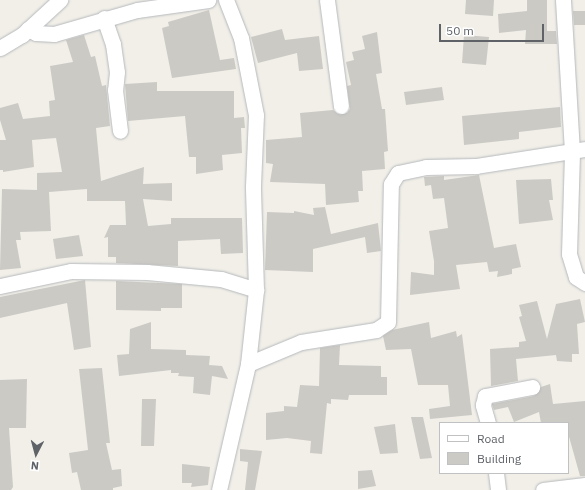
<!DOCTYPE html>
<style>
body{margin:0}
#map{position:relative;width:585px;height:490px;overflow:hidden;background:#f1efe8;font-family:"IBM Plex Sans",sans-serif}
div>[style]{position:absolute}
.building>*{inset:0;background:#cccac5}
.roads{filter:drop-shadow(0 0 1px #b5b8bc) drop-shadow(0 0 1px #b5b8bc)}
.minor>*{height:15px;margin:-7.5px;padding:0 7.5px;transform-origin:7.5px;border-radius:7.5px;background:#fff}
span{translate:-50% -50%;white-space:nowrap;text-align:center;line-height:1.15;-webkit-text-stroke:3.5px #fff;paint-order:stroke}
.legend{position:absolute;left:439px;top:422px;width:130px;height:52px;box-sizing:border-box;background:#fff;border:1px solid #bfc1c3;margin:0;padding:5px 7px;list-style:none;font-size:12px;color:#5f6368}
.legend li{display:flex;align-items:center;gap:8px;height:20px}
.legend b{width:20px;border:1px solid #bfc1c3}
.north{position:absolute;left:16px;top:434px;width:40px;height:40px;-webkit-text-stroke:3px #fff;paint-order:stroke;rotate:186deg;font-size:11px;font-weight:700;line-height:16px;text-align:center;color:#5f6368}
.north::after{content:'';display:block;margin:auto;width:14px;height:18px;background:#5f6368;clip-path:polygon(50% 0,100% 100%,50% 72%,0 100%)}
.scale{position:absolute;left:439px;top:24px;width:105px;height:18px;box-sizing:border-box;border:2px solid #5f6368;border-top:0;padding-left:5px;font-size:12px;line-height:14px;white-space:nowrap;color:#5f6368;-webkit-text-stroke:3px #fff;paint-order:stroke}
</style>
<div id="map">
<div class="building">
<i style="clip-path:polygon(466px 0,494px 0,493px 16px,465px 14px)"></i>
<i style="clip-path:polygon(527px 0,547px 0,547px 31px,556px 31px,557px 44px,525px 44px,526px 30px,499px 33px,498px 14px,527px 11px)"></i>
<i style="clip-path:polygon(209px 10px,220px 60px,234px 58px,236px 69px,172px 78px,162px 28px,169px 26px,168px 22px)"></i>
<i style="clip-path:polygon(573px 11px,585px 11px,585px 25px,574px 25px)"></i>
<i style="clip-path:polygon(282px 29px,285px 40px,319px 36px,323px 69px,299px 71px,297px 53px,258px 63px,251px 37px)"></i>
<i style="clip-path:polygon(377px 32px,382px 73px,376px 74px,382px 109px,385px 109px,388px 151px,384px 152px,385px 169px,362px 171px,363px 191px,358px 191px,359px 202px,326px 205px,325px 184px,270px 182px,273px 164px,266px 163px,266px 140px,302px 137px,300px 113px,333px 110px,338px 114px,347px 113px,350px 109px,347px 86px,351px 85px,346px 62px,354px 60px,352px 52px,365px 49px,362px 36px)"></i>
<i style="clip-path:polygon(84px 35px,91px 57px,95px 56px,102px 86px,106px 85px,110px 126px,96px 128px,101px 181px,144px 167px,143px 184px,172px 183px,172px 201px,143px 199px,148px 226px,171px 224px,171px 218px,242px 218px,243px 253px,221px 254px,220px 239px,178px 241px,178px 266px,116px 263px,116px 257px,108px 257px,108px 237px,104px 238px,110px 225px,126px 225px,125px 201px,87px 201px,87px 189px,49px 192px,51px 231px,20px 232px,21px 240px,16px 240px,21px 268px,0 270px,2px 189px,37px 190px,37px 173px,62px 172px,56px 138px,32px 140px,34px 167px,3px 172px,3px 170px,0 170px,0 140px,6px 140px,0 120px,0 108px,18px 103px,23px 119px,50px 116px,49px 101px,55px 100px,50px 66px,73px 62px,66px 40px)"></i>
<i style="clip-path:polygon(464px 35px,489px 37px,486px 65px,462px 63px)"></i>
<i style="clip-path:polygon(157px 82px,157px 91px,234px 91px,234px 118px,244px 117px,245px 128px,241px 128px,242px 153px,222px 155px,223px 170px,196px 174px,196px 157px,189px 157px,185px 116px,128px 121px,125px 84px)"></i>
<i style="clip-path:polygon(442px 87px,444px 100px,406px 105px,404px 92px)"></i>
<i style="clip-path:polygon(560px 107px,561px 127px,519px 132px,519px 139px,464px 145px,462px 116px)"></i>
<i style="clip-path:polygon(479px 175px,494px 248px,516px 244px,521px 267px,512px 269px,512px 274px,497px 277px,498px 271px,489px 272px,487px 262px,456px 265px,460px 289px,410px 295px,411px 272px,434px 275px,434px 261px,429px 231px,448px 228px,444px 198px,433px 199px,431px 185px,425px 186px,424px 177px,444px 176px,444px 180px)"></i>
<i style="clip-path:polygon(551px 179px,553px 200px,549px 200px,553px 220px,519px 224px,516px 180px)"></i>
<i style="clip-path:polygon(325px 207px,331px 234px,378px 223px,381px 251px,367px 253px,365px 237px,313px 249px,313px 272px,265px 270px,267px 212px,294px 213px,294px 211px,314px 215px,313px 208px)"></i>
<i style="clip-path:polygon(79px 235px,83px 256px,56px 259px,53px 239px)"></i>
<i style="clip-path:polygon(85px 280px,91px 347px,74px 350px,67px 303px,0 318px,0 297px)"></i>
<i style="clip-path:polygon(116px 281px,182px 284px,182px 308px,161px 308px,161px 311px,116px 310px)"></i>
<i style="clip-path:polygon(580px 299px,585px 322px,577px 324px,579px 354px,572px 354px,572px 362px,557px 361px,556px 355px,516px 359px,518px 381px,491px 386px,490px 349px,519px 347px,519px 342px,526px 341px,519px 317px,522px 316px,519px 305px,537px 301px,547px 339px,556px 304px)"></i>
<i style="clip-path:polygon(151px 322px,151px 349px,186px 350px,186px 355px,210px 356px,209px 365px,222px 366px,228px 379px,212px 376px,210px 395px,193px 393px,194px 377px,178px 376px,179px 373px,171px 373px,171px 370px,119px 376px,117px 355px,129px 354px,130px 329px)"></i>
<i style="clip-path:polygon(429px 322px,431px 338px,456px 331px,457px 337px,462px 334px,472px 415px,430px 419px,429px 409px,450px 406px,448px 385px,418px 385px,411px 349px,386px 350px,383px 336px,392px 330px)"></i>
<i style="clip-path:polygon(340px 345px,339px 365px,381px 366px,381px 377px,387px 377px,387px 395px,349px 395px,348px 400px,331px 399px,331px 404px,327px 403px,322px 454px,310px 453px,311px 441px,287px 438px,266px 440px,266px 413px,284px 411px,284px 406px,297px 407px,300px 385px,319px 386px,320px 348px)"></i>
<i style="clip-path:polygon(102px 368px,110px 443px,106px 443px,112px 470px,121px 469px,122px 486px,113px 488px,113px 490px,81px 490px,77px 472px,72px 473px,69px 453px,88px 450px,79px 369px)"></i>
<i style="clip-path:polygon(27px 379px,26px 428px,9px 428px,13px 487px,11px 490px,0 490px,0 380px)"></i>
<i style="clip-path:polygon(550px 384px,553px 404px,585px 401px,585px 476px,580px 476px,568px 433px,568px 423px,541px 423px,539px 412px,514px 422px,508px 407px,494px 410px,492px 404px,534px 396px,541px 387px)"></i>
<i style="clip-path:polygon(142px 399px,156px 399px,154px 446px,141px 446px)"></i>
<i style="clip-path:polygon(411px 417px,423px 417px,432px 458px,420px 459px)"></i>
<i style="clip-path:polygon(395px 424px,398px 453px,380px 454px,374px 427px)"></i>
<i style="clip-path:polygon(240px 449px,262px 451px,255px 490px,245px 490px,248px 462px,240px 461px)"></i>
<i style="clip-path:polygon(182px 464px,210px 467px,208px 485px,191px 487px,192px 483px,182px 483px)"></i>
<i style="clip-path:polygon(372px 470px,376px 486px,358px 489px,358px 471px)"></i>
</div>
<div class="roads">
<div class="minor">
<i style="left:327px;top:0;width:107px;rotate:82.5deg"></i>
<i style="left:563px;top:0;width:153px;rotate:86.6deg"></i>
<i style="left:572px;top:153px;width:101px;rotate:91.7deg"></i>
<i style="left:569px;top:254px;width:24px;rotate:73deg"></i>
<i style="left:576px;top:277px;width:11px;rotate:34deg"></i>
<i style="left:104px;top:18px;width:28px;rotate:71deg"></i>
<i style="left:113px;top:44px;width:28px;rotate:82deg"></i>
<i style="left:117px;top:72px;width:18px;rotate:96deg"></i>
<i style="left:115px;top:90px;width:41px;rotate:83deg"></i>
<i style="left:28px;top:29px;width:9px;rotate:27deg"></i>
<i style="left:36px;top:33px;width:18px;rotate:3deg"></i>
<i style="left:54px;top:34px;width:86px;rotate:-16.1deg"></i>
<i style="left:137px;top:10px;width:72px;rotate:-8deg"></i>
<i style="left:0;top:48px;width:26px;rotate:-31deg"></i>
<i style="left:22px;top:35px;width:52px;rotate:-42.6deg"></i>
<i style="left:0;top:286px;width:73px;rotate:-11.9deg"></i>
<i style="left:71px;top:271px;width:76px;rotate:0.8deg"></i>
<i style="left:147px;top:272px;width:74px;rotate:5.4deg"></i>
<i style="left:221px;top:279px;width:37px;rotate:17deg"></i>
<i style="left:248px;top:364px;width:57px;rotate:-22.5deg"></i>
<i style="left:301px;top:342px;width:76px;rotate:-9.1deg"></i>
<i style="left:376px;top:330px;width:14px;rotate:-34deg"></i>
<i style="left:388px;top:322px;width:138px;rotate:-88.8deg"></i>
<i style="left:391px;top:184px;width:13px;rotate:-58deg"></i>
<i style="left:398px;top:173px;width:29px;rotate:-12deg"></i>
<i style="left:426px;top:167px;width:50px;rotate:-1.1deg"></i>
<i style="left:476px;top:166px;width:110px;rotate:-8.9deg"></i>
<i style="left:488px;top:423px;width:19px;rotate:-106deg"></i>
<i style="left:483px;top:405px;width:9px;rotate:-77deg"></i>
<i style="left:485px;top:396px;width:48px;rotate:-10.8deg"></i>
<i style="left:496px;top:473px;width:17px;rotate:83deg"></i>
<i style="left:219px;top:490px;width:129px;rotate:-77deg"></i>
<i style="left:248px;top:364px;width:74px;rotate:-83.8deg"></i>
<i style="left:256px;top:290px;width:104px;rotate:-91.7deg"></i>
<i style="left:253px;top:186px;width:71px;rotate:-87.6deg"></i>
<i style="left:256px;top:115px;width:78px;rotate:-101deg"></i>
<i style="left:241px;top:38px;width:41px;rotate:-111.5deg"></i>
<i style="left:543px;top:490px;width:42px;rotate:-6.8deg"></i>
</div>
</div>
<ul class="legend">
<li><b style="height:5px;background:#fff"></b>Road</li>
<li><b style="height:11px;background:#cccac5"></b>Building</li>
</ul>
<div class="north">N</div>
<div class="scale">50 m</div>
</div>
